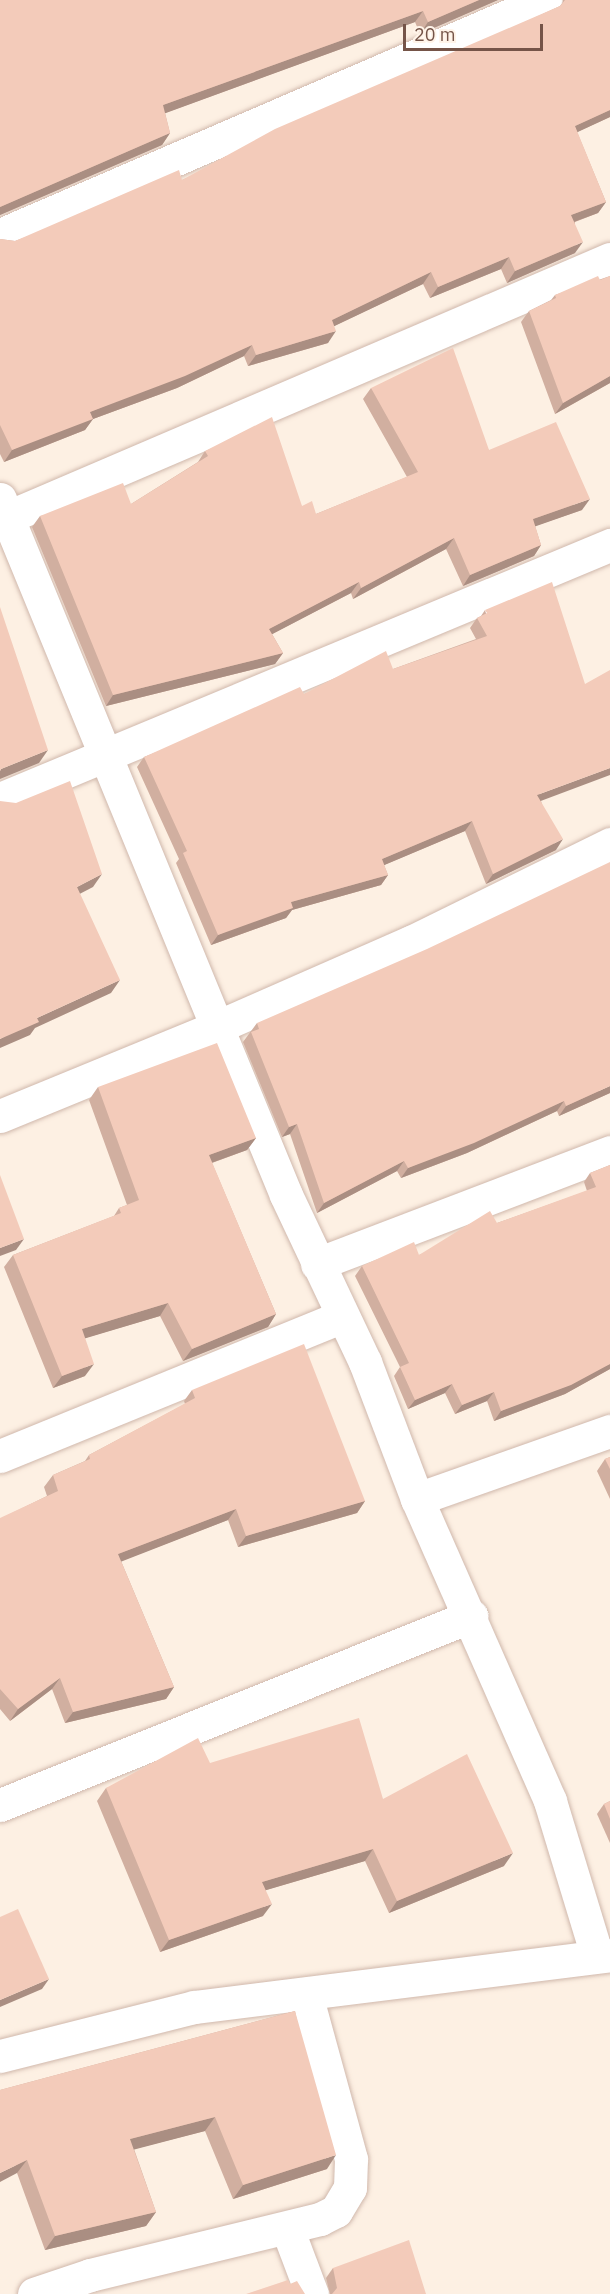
<!DOCTYPE html>
<style>
body{margin:0}
#map{position:relative;width:610px;height:2294px;overflow:hidden;background:#fdf0e3;font-family:"IBM Plex Sans",sans-serif}
div>[style]{position:absolute}
.roads{filter:drop-shadow(0 0 2px #d0b8ac) drop-shadow(0 0 2px #d0b8ac)}
.minor>*{height:33px;margin:-16.5px;padding:0 16.5px;transform-origin:16.5px;border-radius:16.5px;background:#fff}
.wall>*{inset:0;background:#d1afa0}
.shaded-wall>*{inset:0;background:#aa8e82}
.building>*{inset:0;background:#f3cbba}
span{translate:-50% -50%;white-space:nowrap;text-align:center;line-height:1.15;-webkit-text-stroke:5px #fff4e9;paint-order:stroke}
.scale{position:absolute;left:403px;top:24px;width:140px;height:27px;box-sizing:border-box;border:3px solid #755448;border-top:0;padding-left:8px;font-size:18px;line-height:21px;white-space:nowrap;color:#755448;-webkit-text-stroke:4px #fff4e9;paint-order:stroke}
</style>
<div id="map">
<div class="roads">
<div class="minor">
<i style="left:0;top:235px;width:594px;rotate:-23.33deg"></i>
<i style="left:0;top:499px;width:752px;rotate:67.66deg"></i>
<i style="left:286px;top:1195px;width:185px;rotate:64.7deg"></i>
<i style="left:365px;top:1362px;width:147px;rotate:69.2deg"></i>
<i style="left:417px;top:1499px;width:330px;rotate:66.2deg"></i>
<i style="left:550px;top:1801px;width:162px;rotate:73.1deg"></i>
<i style="left:8px;top:517px;width:655px;rotate:-23.2deg"></i>
<i style="left:0;top:799px;width:661px;rotate:-22.61deg"></i>
<i style="left:0;top:1116px;width:235px;rotate:-22.3deg"></i>
<i style="left:217px;top:1027px;width:212px;rotate:-23.7deg"></i>
<i style="left:411px;top:942px;width:222px;rotate:-26.2deg"></i>
<i style="left:317px;top:1264px;width:314px;rotate:-20.9deg"></i>
<i style="left:0;top:1456px;width:370px;rotate:-22.2deg"></i>
<i style="left:417px;top:1499px;width:205px;rotate:-19.4deg"></i>
<i style="left:0;top:1805px;width:508px;rotate:-21.86deg"></i>
<i style="left:0;top:2056px;width:200px;rotate:-14.2deg"></i>
<i style="left:194px;top:2007px;width:419px;rotate:-7.1deg"></i>
<i style="left:287px;top:2228px;width:71px;rotate:69.3deg"></i>
<i style="left:34px;top:2294px;width:59px;rotate:-18.7deg"></i>
<i style="left:90px;top:2275px;width:237px;rotate:-13.7deg"></i>
<i style="left:320px;top:2219px;width:18px;rotate:-27deg"></i>
<i style="left:336px;top:2211px;width:27px;rotate:-59deg"></i>
<i style="left:350px;top:2188px;width:29px;rotate:-88deg"></i>
<i style="left:351px;top:2159px;width:171px;rotate:-105.3deg"></i>
</div>
</div>
<div class="wall">
<i style="clip-path:polygon(0 0,498px 0,420px 34px,415px 22px,165px 113px,170px 133px,162px 145px,0 215px)"></i>
<i style="clip-path:polygon(563px 0,610px 0,610px 117px,577px 132px,606px 202px,598px 213px,575px 222px,575px 253px,507px 283px,501px 269px,430px 298px,423px 284px,334px 326px,328px 343px,248px 366px,244px 356px,177px 388px,93px 419px,85px 430px,4px 462px,0 454px,0 239px,15px 241px,182px 180px,560px 6px,563px 2px)"></i>
<i style="clip-path:polygon(610px 276px,610px 383px,555px 414px,521px 322px,529px 311px,551px 300px,555px 295px)"></i>
<i style="clip-path:polygon(371px 388px,489px 450px,582px 510px,535px 526px,541px 545px,534px 556px,463px 586px,446px 549px,353px 599px,351px 593px,272px 634px,283px 653px,275px 664px,106px 706px,32px 527px,40px 516px,131px 504px,198px 462px,205px 451px,316px 514px,407px 477px,363px 399px)"></i>
<i style="clip-path:polygon(485px 610px,541px 801px,556px 850px,486px 884px,465px 831px,384px 865px,388px 875px,381px 885px,292px 910px,286px 918px,211px 945px,176px 863px,179px 859px,137px 767px,144px 757px,304px 694px,393px 669px,476px 639px,470px 628px,477px 618px,481px 616px)"></i>
<i style="clip-path:polygon(257px 1023px,610px 1093px,559px 1116px,557px 1111px,467px 1153px,401px 1178px,397px 1171px,317px 1213px,290px 1134px,282px 1137px,243px 1042px)"></i>
<i style="clip-path:polygon(98px 1087px,256px 1138px,247px 1150px,212px 1163px,276px 1314px,268px 1327px,183px 1361px,160px 1316px,85px 1338px,85px 1376px,53px 1388px,4px 1267px,13px 1255px,114px 1216px,119px 1208px,127px 1205px,89px 1100px)"></i>
<i style="clip-path:polygon(610px 1165px,610px 1369px,565px 1394px,494px 1421px,487px 1401px,455px 1414px,445px 1393px,408px 1409px,394px 1376px,400px 1367px,355px 1276px,362px 1266px,419px 1255px,497px 1223px,587px 1191px,584px 1182px,590px 1173px)"></i>
<i style="clip-path:polygon(192px 1390px,365px 1501px,357px 1513px,238px 1547px,228px 1520px,121px 1561px,174px 1687px,166px 1699px,65px 1723px,52px 1689px,10px 1721px,0 1709px,0 1519px,47px 1496px,44px 1487px,53px 1475px,85px 1461px,89px 1455px,185px 1404px,184px 1401px)"></i>
<i style="clip-path:polygon(610px 1457px,610px 1499px,597px 1471px,605px 1459px)"></i>
<i style="clip-path:polygon(210px 1763px,383px 1799px,504px 1866px,389px 1913px,365px 1861px,266px 1890px,263px 1916px,160px 1952px,97px 1801px,106px 1788px)"></i>
<i style="clip-path:polygon(610px 1801px,610px 1843px,597px 1814px,604px 1804px)"></i>
<i style="clip-path:polygon(295px 2011px,327px 2169px,233px 2199px,205px 2131px,134px 2149px,156px 2212px,146px 2226px,45px 2250px,17px 2173px,0 2090px)"></i>
<i style="clip-path:polygon(333px 2268px,426px 2294px,330px 2294px,326px 2278px)"></i>
</div>
<div class="shaded-wall">
<i style="clip-path:polygon(479px 0,498px 0,420px 34px,428px 22px)"></i>
<i style="clip-path:polygon(423px 11px,415px 22px,155px 117px,163px 105px)"></i>
<i style="clip-path:polygon(610px 110px,610px 117px,567px 137px,575px 126px)"></i>
<i style="clip-path:polygon(170px 133px,162px 145px,0 215px,0 207px)"></i>
<i style="clip-path:polygon(606px 202px,598px 213px,563px 226px,571px 215px)"></i>
<i style="clip-path:polygon(583px 242px,575px 253px,507px 283px,515px 271px)"></i>
<i style="clip-path:polygon(509px 257px,501px 269px,430px 298px,438px 287px)"></i>
<i style="clip-path:polygon(431px 272px,423px 284px,324px 331px,332px 320px)"></i>
<i style="clip-path:polygon(336px 331px,328px 343px,248px 366px,256px 355px)"></i>
<i style="clip-path:polygon(252px 345px,244px 356px,177px 388px,93px 419px,85px 430px,4px 462px,12px 450px,90px 412px)"></i>
<i style="clip-path:polygon(610px 376px,610px 383px,555px 414px,563px 403px)"></i>
<i style="clip-path:polygon(590px 499px,582px 510px,525px 530px,533px 519px)"></i>
<i style="clip-path:polygon(454px 538px,446px 549px,353px 599px,361px 588px)"></i>
<i style="clip-path:polygon(541px 545px,534px 556px,463px 586px,470px 575px)"></i>
<i style="clip-path:polygon(359px 582px,351px 593px,261px 640px,269px 629px)"></i>
<i style="clip-path:polygon(283px 653px,275px 664px,106px 706px,113px 695px)"></i>
<i style="clip-path:polygon(48px 750px,39px 763px,0 779px,0 771px,1px 769px)"></i>
<i style="clip-path:polygon(610px 768px,610px 775px,530px 805px,537px 795px)"></i>
<i style="clip-path:polygon(472px 821px,465px 831px,375px 869px,382px 859px)"></i>
<i style="clip-path:polygon(563px 839px,556px 850px,486px 884px,493px 874px)"></i>
<i style="clip-path:polygon(102px 874px,93px 887px,68px 900px,77px 887px)"></i>
<i style="clip-path:polygon(388px 875px,381px 885px,292px 910px,286px 918px,211px 945px,218px 935px,291px 902px)"></i>
<i style="clip-path:polygon(120px 980px,111px 993px,35px 1028px,30px 1035px,0 1048px,0 1039px,37px 1018px)"></i>
<i style="clip-path:polygon(610px 1086px,610px 1093px,559px 1116px,566px 1106px)"></i>
<i style="clip-path:polygon(564px 1101px,557px 1111px,467px 1153px,401px 1178px,408px 1168px)"></i>
<i style="clip-path:polygon(297px 1124px,290px 1134px,282px 1137px,289px 1127px)"></i>
<i style="clip-path:polygon(256px 1138px,247px 1150px,200px 1167px,209px 1155px)"></i>
<i style="clip-path:polygon(404px 1161px,397px 1171px,317px 1213px,324px 1203px)"></i>
<i style="clip-path:polygon(24px 1239px,16px 1250px,0 1256px,0 1248px)"></i>
<i style="clip-path:polygon(168px 1303px,160px 1316px,73px 1342px,82px 1329px)"></i>
<i style="clip-path:polygon(276px 1314px,268px 1327px,183px 1361px,192px 1349px)"></i>
<i style="clip-path:polygon(94px 1364px,85px 1376px,53px 1388px,62px 1376px)"></i>
<i style="clip-path:polygon(610px 1364px,610px 1369px,565px 1394px,494px 1421px,501px 1411px)"></i>
<i style="clip-path:polygon(452px 1384px,445px 1393px,408px 1409px,415px 1400px)"></i>
<i style="clip-path:polygon(494px 1392px,487px 1401px,455px 1414px,462px 1405px)"></i>
<i style="clip-path:polygon(365px 1501px,357px 1513px,238px 1547px,246px 1536px)"></i>
<i style="clip-path:polygon(236px 1509px,228px 1520px,110px 1566px,118px 1554px)"></i>
<i style="clip-path:polygon(60px 1678px,52px 1689px,10px 1721px,18px 1709px)"></i>
<i style="clip-path:polygon(174px 1687px,166px 1699px,65px 1723px,73px 1712px)"></i>
<i style="clip-path:polygon(373px 1849px,365px 1861px,253px 1894px,262px 1882px)"></i>
<i style="clip-path:polygon(513px 1853px,504px 1866px,389px 1913px,397px 1901px)"></i>
<i style="clip-path:polygon(272px 1904px,263px 1916px,160px 1952px,169px 1940px)"></i>
<i style="clip-path:polygon(49px 1979px,42px 1989px,0 2007px,0 2000px)"></i>
<i style="clip-path:polygon(215px 2117px,205px 2131px,121px 2153px,130px 2139px)"></i>
<i style="clip-path:polygon(336px 2155px,327px 2169px,233px 2199px,243px 2185px)"></i>
<i style="clip-path:polygon(27px 2160px,17px 2173px,0 2182px,0 2173px)"></i>
<i style="clip-path:polygon(156px 2212px,146px 2226px,45px 2250px,55px 2236px)"></i>
</div>
<div class="building">
<i style="clip-path:polygon(0 0,479px 0,428px 22px,423px 11px,163px 105px,170px 133px,0 207px)"></i>
<i style="clip-path:polygon(565px 0,610px 0,610px 110px,575px 126px,606px 202px,571px 215px,583px 242px,515px 271px,509px 257px,438px 287px,431px 272px,332px 320px,336px 331px,256px 355px,252px 345px,185px 376px,90px 412px,93px 419px,12px 450px,0 425px,0 239px,15px 241px,179px 170px,182px 180px,275px 129px,560px 6px)"></i>
<i style="clip-path:polygon(598px 276px,600px 280px,610px 276px,610px 376px,563px 403px,529px 311px,556px 298px,555px 295px)"></i>
<i style="clip-path:polygon(453px 348px,489px 450px,556px 422px,590px 499px,533px 519px,541px 545px,470px 575px,454px 538px,361px 588px,359px 582px,269px 629px,283px 653px,113px 695px,40px 516px,123px 483px,131px 504px,208px 456px,205px 451px,272px 417px,302px 506px,312px 501px,316px 514px,418px 472px,371px 388px)"></i>
<i style="clip-path:polygon(552px 582px,585px 684px,610px 670px,610px 768px,537px 795px,563px 839px,493px 874px,472px 821px,382px 859px,388px 875px,291px 902px,293px 908px,218px 935px,183px 853px,187px 851px,144px 757px,300px 687px,304px 694px,386px 651px,393px 669px,487px 636px,477px 618px,487px 613px,485px 610px)"></i>
<i style="clip-path:polygon(0 607px,48px 750px,1px 769px,0 771px)"></i>
<i style="clip-path:polygon(70px 781px,102px 874px,77px 887px,120px 980px,37px 1018px,39px 1022px,0 1039px,0 801px,16px 803px)"></i>
<i style="clip-path:polygon(610px 862px,610px 1086px,566px 1106px,564px 1101px,474px 1143px,408px 1168px,404px 1161px,324px 1203px,297px 1124px,289px 1127px,251px 1032px,259px 1029px,257px 1023px,427px 949px)"></i>
<i style="clip-path:polygon(217px 1043px,256px 1138px,209px 1155px,276px 1314px,192px 1349px,168px 1303px,82px 1329px,94px 1364px,62px 1376px,13px 1255px,121px 1213px,119px 1208px,139px 1200px,98px 1087px)"></i>
<i style="clip-path:polygon(610px 1165px,610px 1364px,571px 1385px,501px 1411px,494px 1392px,462px 1405px,452px 1384px,415px 1400px,400px 1367px,409px 1363px,362px 1266px,414px 1242px,419px 1255px,490px 1211px,497px 1223px,596px 1187px,590px 1173px)"></i>
<i style="clip-path:polygon(0 1175px,24px 1239px,0 1248px)"></i>
<i style="clip-path:polygon(304px 1344px,365px 1501px,246px 1536px,236px 1509px,118px 1554px,174px 1687px,73px 1712px,60px 1678px,18px 1709px,0 1689px,0 1518px,58px 1491px,53px 1475px,90px 1459px,89px 1455px,195px 1398px,192px 1390px)"></i>
<i style="clip-path:polygon(610px 1457px,610px 1469px,605px 1459px)"></i>
<i style="clip-path:polygon(359px 1718px,383px 1799px,467px 1754px,513px 1853px,397px 1901px,373px 1849px,262px 1882px,272px 1904px,169px 1940px,106px 1788px,198px 1738px,210px 1763px)"></i>
<i style="clip-path:polygon(610px 1801px,610px 1819px,604px 1804px)"></i>
<i style="clip-path:polygon(18px 1909px,49px 1979px,0 2000px,0 1917px)"></i>
<i style="clip-path:polygon(295px 2011px,336px 2155px,243px 2185px,215px 2117px,130px 2139px,156px 2212px,55px 2236px,27px 2160px,0 2173px,0 2090px)"></i>
<i style="clip-path:polygon(409px 2240px,426px 2294px,332px 2294px,337px 2288px,333px 2268px)"></i>
<i style="clip-path:polygon(288px 2280px,290px 2284px,297px 2281px,305px 2294px,246px 2294px)"></i>
</div>
<div class="scale">20 m</div>
</div>
